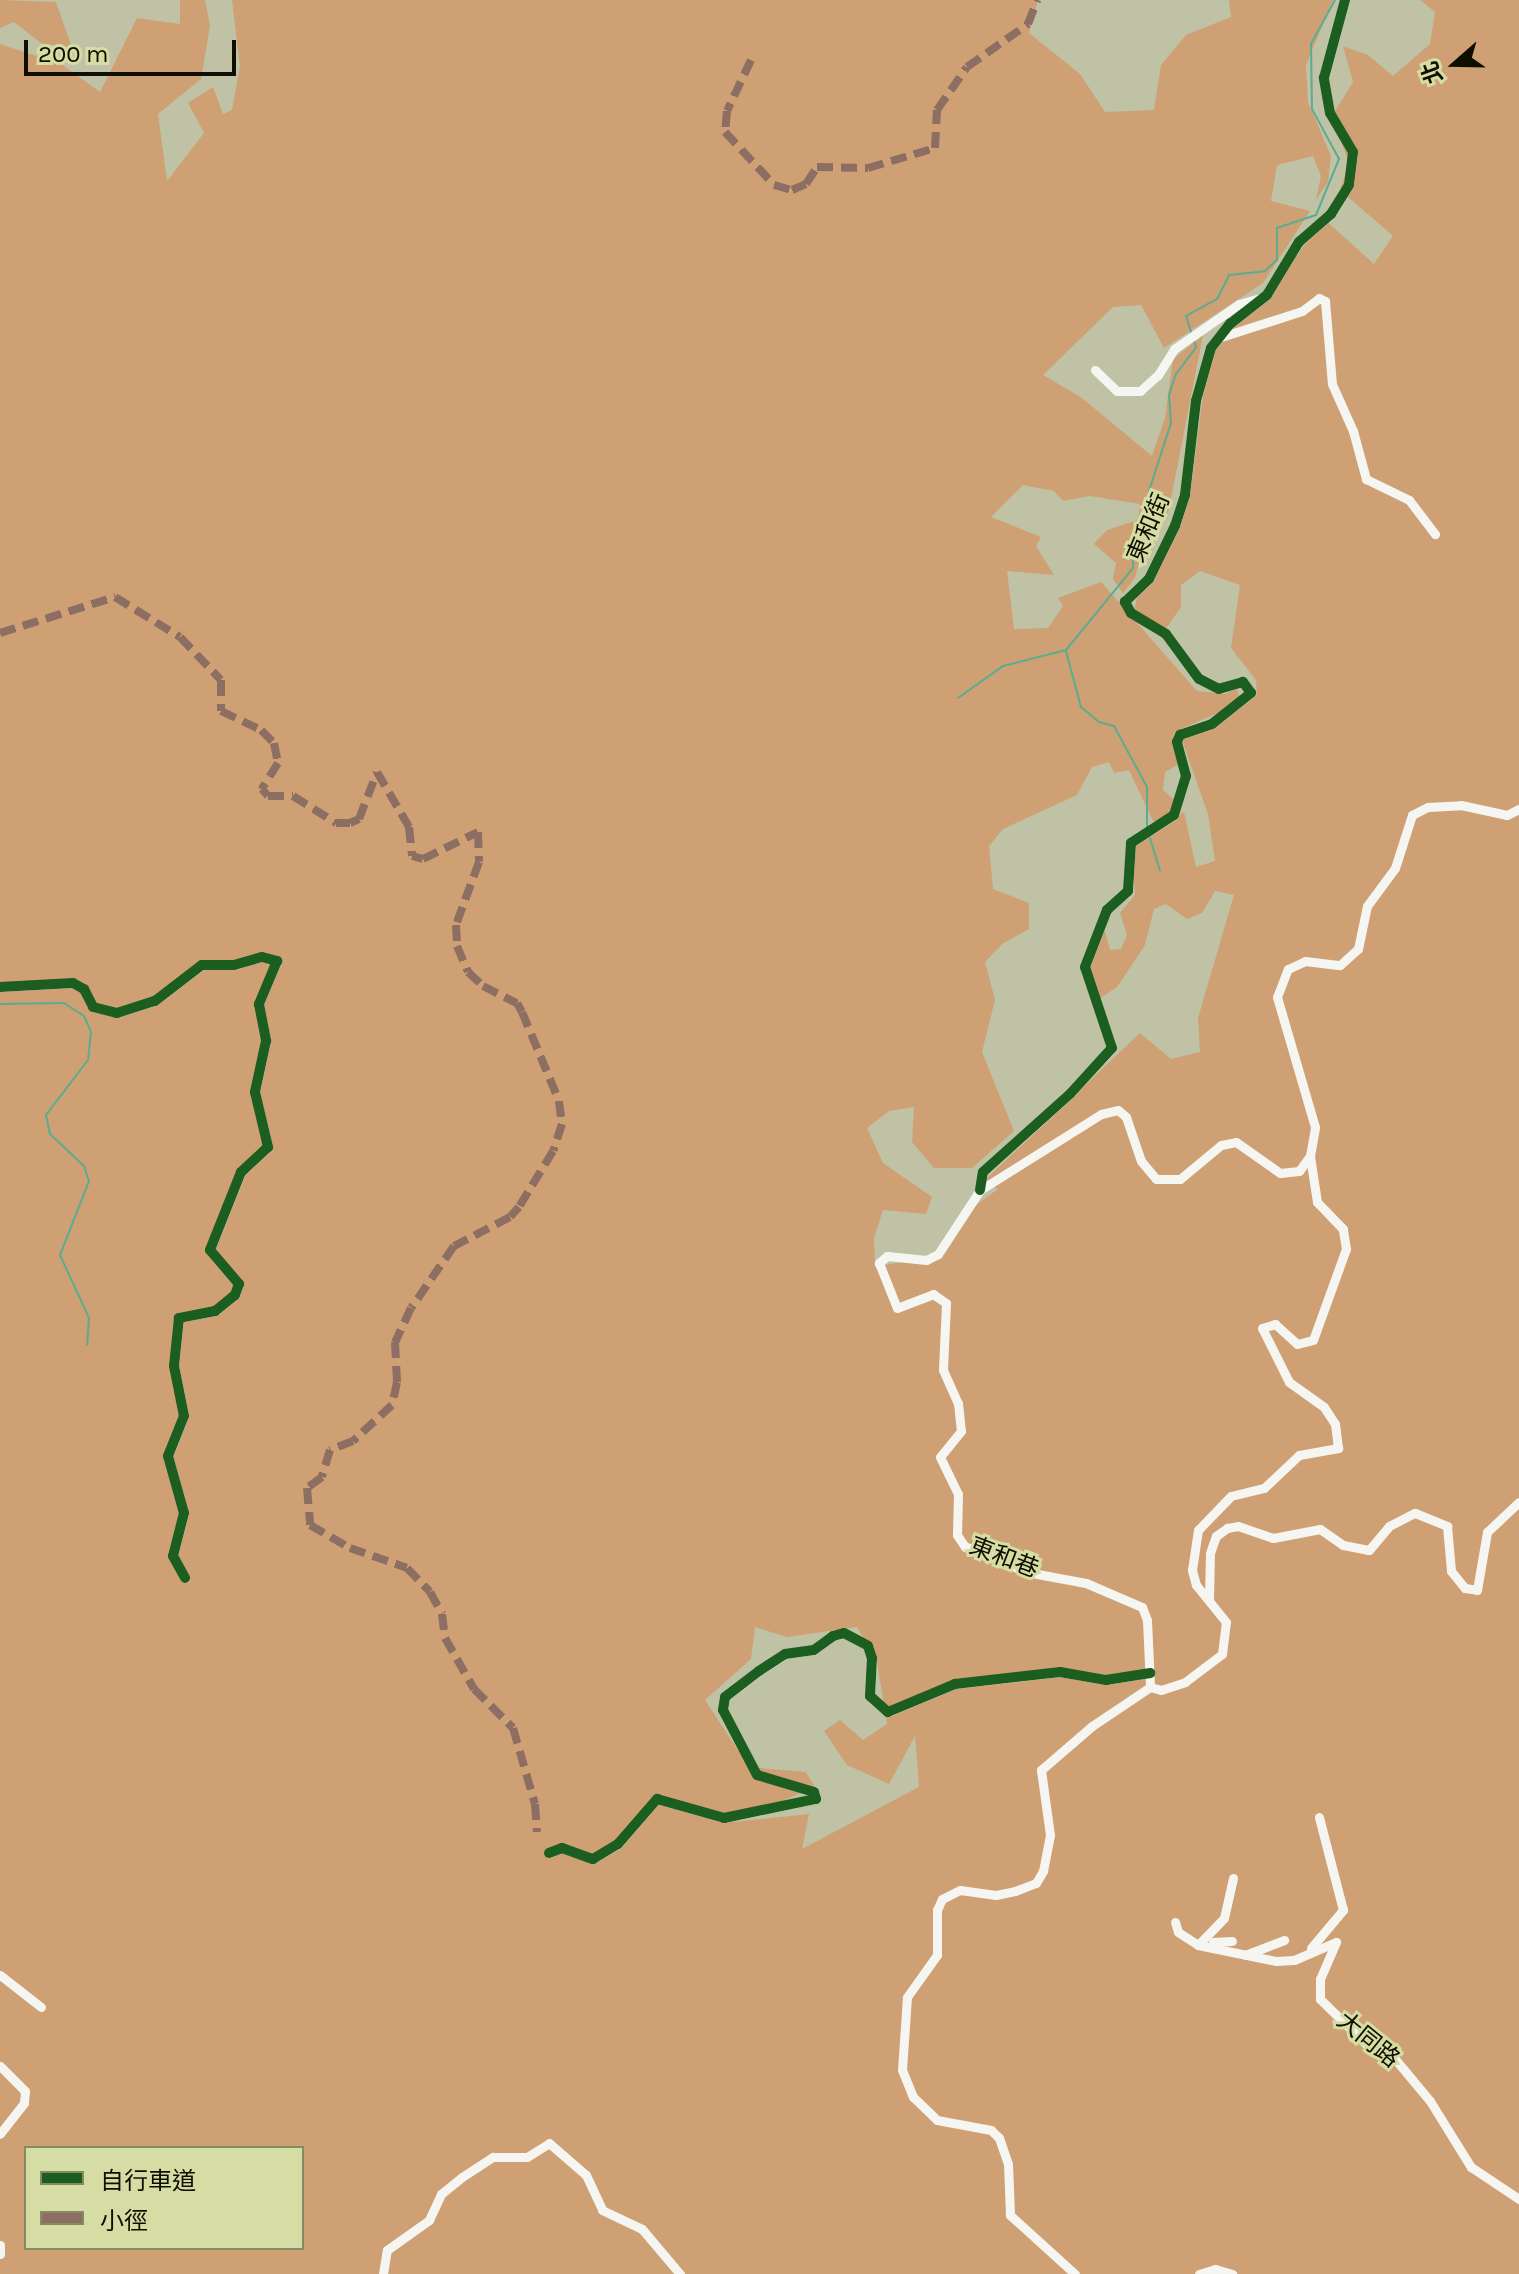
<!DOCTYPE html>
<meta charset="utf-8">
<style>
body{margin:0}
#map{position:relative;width:1519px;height:2274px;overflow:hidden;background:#bfc2a5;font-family:Karla,"Noto Sans TC",sans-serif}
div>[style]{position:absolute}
.green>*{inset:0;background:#cea073}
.stream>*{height:2px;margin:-1px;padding:0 1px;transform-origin:1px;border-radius:1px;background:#5bac91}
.minor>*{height:9px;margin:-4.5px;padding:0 4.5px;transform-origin:4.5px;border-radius:4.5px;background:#f5f6f2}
.quiet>*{height:8px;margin-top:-4px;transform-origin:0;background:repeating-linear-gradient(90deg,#8d6e63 0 16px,transparent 0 24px)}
.cycleway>*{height:10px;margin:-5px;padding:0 5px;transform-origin:5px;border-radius:5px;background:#1b5e20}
span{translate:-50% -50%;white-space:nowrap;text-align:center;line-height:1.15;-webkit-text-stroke:6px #d5dca4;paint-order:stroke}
.street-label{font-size:24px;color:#0e0f00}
.legend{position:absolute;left:24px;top:2146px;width:280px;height:104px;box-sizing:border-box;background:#d5dca4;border:2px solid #858a62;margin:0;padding:10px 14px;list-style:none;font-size:24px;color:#0e0f00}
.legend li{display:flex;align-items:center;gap:16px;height:40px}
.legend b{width:40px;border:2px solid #858a62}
.north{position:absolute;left:1415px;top:24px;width:80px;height:80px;-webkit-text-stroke:6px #d5dca4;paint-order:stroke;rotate:250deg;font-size:22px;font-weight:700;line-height:32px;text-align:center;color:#0e0f00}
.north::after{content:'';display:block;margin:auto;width:28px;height:36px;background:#0e0f00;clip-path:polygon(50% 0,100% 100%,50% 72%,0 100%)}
.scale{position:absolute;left:24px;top:40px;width:212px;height:36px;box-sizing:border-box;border:4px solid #0e0f00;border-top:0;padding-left:10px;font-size:24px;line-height:28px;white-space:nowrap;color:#0e0f00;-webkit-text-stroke:6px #d5dca4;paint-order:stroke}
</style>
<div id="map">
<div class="green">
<i style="clip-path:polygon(0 0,56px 2px,72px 48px,41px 43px,14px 22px,0 28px)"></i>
<i style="clip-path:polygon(evenodd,180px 0,205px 0,210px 26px,201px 79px,158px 114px,167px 181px,204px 133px,188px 103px,213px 87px,223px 114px,232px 110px,240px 66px,232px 0,1038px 0,1029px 33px,1080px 74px,1105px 112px,1154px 110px,1161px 65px,1186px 35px,1231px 17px,1229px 0,1333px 0,1306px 65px,1308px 102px,1331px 156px,1328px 182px,1316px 200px,1321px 176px,1313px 156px,1277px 165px,1271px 201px,1310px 211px,1263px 283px,1164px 348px,1141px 305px,1113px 307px,1043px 375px,1082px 398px,1152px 456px,1165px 418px,1173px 359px,1203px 335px,1168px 514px,1149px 524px,1135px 578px,1123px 593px,1113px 579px,1116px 563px,1094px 544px,1107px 530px,1138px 520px,1140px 504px,1090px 496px,1063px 501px,1054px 491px,1023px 485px,991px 517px,1041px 537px,1036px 546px,1054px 575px,1007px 571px,1014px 629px,1048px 628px,1063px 606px,1058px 598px,1101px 582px,1197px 691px,1225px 694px,1237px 688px,1239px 697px,1218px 713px,1174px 732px,1172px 746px,1179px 764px,1165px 772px,1163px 790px,1173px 799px,1178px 796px,1181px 805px,1165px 821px,1153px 821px,1129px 770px,1114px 773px,1109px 762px,1092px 767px,1077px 795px,1003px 829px,989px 846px,993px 889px,1029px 903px,1029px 929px,1002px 944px,985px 962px,995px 1000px,982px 1052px,1014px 1131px,972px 1168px,934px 1168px,912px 1142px,914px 1107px,889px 1111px,867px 1128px,883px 1163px,932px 1197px,926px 1214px,883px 1210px,874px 1238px,875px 1264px,886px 1265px,945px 1254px,976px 1205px,998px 1189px,983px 1182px,1140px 1033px,1171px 1059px,1200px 1052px,1198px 1018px,1234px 895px,1215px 891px,1202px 913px,1187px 919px,1166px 904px,1154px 909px,1145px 945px,1117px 987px,1099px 999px,1089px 964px,1099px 934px,1105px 931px,1110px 950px,1121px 949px,1127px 935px,1120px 913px,1135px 895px,1132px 849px,1184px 812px,1196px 867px,1215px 861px,1208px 814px,1182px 740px,1194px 729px,1218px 725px,1257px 695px,1256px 680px,1231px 648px,1240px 585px,1200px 571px,1181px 585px,1181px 607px,1165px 630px,1135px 609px,1137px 596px,1156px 571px,1190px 497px,1208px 356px,1246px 311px,1267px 299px,1323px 218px,1374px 264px,1393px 236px,1340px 190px,1349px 163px,1332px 116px,1353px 82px,1343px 46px,1368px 55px,1393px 76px,1430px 44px,1435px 12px,1420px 0,1519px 0,1519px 2274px,0 2274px,0 44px,61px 64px,100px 92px,137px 18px,180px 24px,180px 0,755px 1627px,787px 1637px,857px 1627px,877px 1661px,887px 1724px,863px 1740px,840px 1720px,824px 1731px,847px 1765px,889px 1784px,915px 1736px,919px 1787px,802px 1849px,809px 1814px,733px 1822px,815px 1787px,806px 1772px,749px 1767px,705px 1700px,751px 1659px,755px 1627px,180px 0,26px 2148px,302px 2148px,302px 2248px,26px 2248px,26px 2148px)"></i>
</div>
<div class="stream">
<i style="left:1191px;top:332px;width:17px;rotate:-107deg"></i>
<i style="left:1186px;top:316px;width:35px;rotate:-29deg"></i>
<i style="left:1217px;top:299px;width:27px;rotate:-63deg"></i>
<i style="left:1229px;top:275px;width:36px;rotate:-6deg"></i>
<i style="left:1265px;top:271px;width:16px;rotate:-43deg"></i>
<i style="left:1277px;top:260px;width:32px;rotate:-90deg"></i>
<i style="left:1277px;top:228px;width:41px;rotate:-18.4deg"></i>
<i style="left:1316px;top:215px;width:61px;rotate:-67.7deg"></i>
<i style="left:1339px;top:159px;width:57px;rotate:-118.4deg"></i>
<i style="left:1312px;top:109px;width:65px;rotate:-90.9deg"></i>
<i style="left:1311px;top:44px;width:50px;rotate:-61.4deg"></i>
<i style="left:1066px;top:651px;width:58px;rotate:75deg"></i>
<i style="left:1081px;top:707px;width:23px;rotate:40deg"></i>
<i style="left:1099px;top:722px;width:16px;rotate:15deg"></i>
<i style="left:1114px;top:726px;width:69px;rotate:61.6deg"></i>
<i style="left:1147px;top:787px;width:42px;rotate:90deg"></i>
<i style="left:958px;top:698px;width:55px;rotate:-35.4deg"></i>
<i style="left:1003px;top:666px;width:65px;rotate:-14.3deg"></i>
<i style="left:1066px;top:650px;width:106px;rotate:-50.7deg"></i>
<i style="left:1133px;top:568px;width:30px;rotate:-88deg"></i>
<i style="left:1134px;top:538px;width:26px;rotate:-54deg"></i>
<i style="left:1149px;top:517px;width:26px;rotate:-90deg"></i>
<i style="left:1149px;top:491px;width:71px;rotate:-72.1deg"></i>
<i style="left:1171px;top:423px;width:28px;rotate:-94deg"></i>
<i style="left:1169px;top:395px;width:22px;rotate:-72deg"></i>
<i style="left:1176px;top:374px;width:34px;rotate:-53deg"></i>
<i style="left:1196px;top:347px;width:9px;rotate:-108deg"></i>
<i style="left:1150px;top:838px;width:34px;rotate:73deg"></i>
<i style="left:0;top:1004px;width:64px;rotate:-0.9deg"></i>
<i style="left:64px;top:1003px;width:24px;rotate:33deg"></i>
<i style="left:84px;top:1016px;width:17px;rotate:66deg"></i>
<i style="left:91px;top:1032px;width:28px;rotate:96deg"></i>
<i style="left:88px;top:1060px;width:69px;rotate:127.4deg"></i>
<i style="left:46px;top:1115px;width:19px;rotate:78deg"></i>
<i style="left:50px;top:1134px;width:47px;rotate:43.3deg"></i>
<i style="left:84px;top:1166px;width:16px;rotate:72deg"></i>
<i style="left:89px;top:1181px;width:79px;rotate:111.4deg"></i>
<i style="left:60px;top:1255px;width:69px;rotate:65.3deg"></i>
<i style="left:89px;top:1318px;width:27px;rotate:94deg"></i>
</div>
<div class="minor">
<i style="left:1221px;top:337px;width:85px;rotate:-17.8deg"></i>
<i style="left:1302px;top:311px;width:21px;rotate:-37deg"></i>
<i style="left:1319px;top:298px;width:7px;rotate:27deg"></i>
<i style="left:1325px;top:301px;width:83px;rotate:85.2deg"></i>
<i style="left:1332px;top:384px;width:51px;rotate:65.9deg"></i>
<i style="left:1353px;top:431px;width:50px;rotate:74.8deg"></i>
<i style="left:1366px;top:479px;width:48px;rotate:26deg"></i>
<i style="left:1409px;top:500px;width:43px;rotate:52.6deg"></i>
<i style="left:1095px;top:370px;width:30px;rotate:44deg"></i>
<i style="left:1117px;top:391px;width:23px"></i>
<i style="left:1140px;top:391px;width:24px;rotate:-42deg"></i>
<i style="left:1158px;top:375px;width:31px;rotate:-58deg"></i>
<i style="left:1174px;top:349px;width:79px;rotate:-34.7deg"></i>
<i style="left:1239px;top:304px;width:19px;rotate:-16deg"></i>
<i style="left:0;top:987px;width:73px;rotate:-3.1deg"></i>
<i style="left:73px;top:983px;width:13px;rotate:29deg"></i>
<i style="left:84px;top:989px;width:20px;rotate:63deg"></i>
<i style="left:93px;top:1007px;width:25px;rotate:14deg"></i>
<i style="left:117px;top:1013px;width:40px;rotate:-18deg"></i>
<i style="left:155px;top:1001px;width:59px;rotate:-37.5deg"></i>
<i style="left:202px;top:965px;width:32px"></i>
<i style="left:234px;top:965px;width:29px;rotate:-16deg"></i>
<i style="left:262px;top:957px;width:16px;rotate:15deg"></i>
<i style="left:277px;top:961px;width:47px;rotate:112.7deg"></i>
<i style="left:259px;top:1004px;width:38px;rotate:79deg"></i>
<i style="left:266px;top:1041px;width:52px;rotate:102.2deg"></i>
<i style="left:255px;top:1092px;width:57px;rotate:76.7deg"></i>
<i style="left:268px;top:1147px;width:37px;rotate:137deg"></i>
<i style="left:241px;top:1172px;width:84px;rotate:111.7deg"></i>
<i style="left:210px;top:1250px;width:45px;rotate:49.5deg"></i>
<i style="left:239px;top:1284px;width:12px;rotate:110deg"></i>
<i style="left:235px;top:1295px;width:26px;rotate:141deg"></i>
<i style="left:215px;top:1311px;width:37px;rotate:169deg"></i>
<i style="left:179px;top:1318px;width:48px;rotate:95.9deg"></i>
<i style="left:174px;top:1366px;width:51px;rotate:78.7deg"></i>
<i style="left:184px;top:1416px;width:43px;rotate:111.8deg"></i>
<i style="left:168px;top:1456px;width:59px;rotate:74.3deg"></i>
<i style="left:184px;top:1513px;width:44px;rotate:104.3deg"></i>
<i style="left:173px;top:1556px;width:25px;rotate:61deg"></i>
<i style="left:980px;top:1190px;width:18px;rotate:-81deg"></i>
<i style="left:983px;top:1172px;width:117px;rotate:-41.9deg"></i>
<i style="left:1070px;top:1094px;width:62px;rotate:-47.6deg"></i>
<i style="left:1112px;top:1048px;width:85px;rotate:-108.4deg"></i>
<i style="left:1085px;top:967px;width:61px;rotate:-68.9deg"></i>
<i style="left:1107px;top:910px;width:28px;rotate:-42deg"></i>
<i style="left:1128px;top:891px;width:48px;rotate:-86.4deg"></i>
<i style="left:1131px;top:843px;width:51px;rotate:-33.1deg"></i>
<i style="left:1174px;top:815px;width:41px;rotate:-72.9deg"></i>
<i style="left:1186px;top:776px;width:35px;rotate:-105deg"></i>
<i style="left:1177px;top:742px;width:8px;rotate:-67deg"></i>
<i style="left:1180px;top:735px;width:34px;rotate:-19deg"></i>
<i style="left:1212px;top:724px;width:50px;rotate:-38.5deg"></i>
<i style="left:1251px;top:693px;width:14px;rotate:-126deg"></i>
<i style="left:1243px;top:682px;width:25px;rotate:164deg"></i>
<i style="left:1219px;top:689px;width:22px;rotate:-153deg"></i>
<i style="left:1199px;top:679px;width:56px;rotate:-126.3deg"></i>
<i style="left:1166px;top:634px;width:41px;rotate:-149deg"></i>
<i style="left:1131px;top:613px;width:13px;rotate:-119deg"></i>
<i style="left:1125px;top:602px;width:33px;rotate:-44deg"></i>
<i style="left:1149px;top:579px;width:59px;rotate:-63.9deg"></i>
<i style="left:1175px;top:526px;width:33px;rotate:-72deg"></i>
<i style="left:1185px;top:495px;width:95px;rotate:-83.3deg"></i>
<i style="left:1196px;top:401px;width:55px;rotate:-74.2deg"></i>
<i style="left:1211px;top:348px;width:31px;rotate:-52deg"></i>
<i style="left:1230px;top:324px;width:47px;rotate:-38.1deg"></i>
<i style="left:1267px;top:295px;width:62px;rotate:-58.9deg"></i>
<i style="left:1299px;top:242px;width:43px;rotate:-41.2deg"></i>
<i style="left:1331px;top:214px;width:34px;rotate:-58deg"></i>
<i style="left:1349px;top:185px;width:33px;rotate:-83deg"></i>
<i style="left:1353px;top:152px;width:45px;rotate:-120.5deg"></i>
<i style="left:1330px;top:113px;width:36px;rotate:-100deg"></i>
<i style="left:1324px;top:78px;width:81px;rotate:-74.9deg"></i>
<i style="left:980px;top:1190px;width:143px;rotate:-32.1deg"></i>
<i style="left:1101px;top:1114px;width:17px;rotate:-13deg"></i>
<i style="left:1118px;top:1110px;width:11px;rotate:41deg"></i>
<i style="left:1126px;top:1117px;width:46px;rotate:71.2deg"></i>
<i style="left:1141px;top:1161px;width:23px;rotate:50deg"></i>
<i style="left:1156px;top:1179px;width:24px"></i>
<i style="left:1180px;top:1179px;width:53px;rotate:-39.7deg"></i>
<i style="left:1221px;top:1145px;width:15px;rotate:-11deg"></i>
<i style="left:1236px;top:1142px;width:54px;rotate:35.2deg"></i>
<i style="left:1280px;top:1173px;width:19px;rotate:-6deg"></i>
<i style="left:1299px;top:1171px;width:19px;rotate:-54deg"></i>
<i style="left:1310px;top:1156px;width:29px;rotate:-80deg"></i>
<i style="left:1315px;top:1127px;width:135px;rotate:-106.3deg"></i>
<i style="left:1277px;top:997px;width:30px;rotate:-69deg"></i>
<i style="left:1288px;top:969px;width:19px;rotate:-25deg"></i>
<i style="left:1305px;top:961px;width:35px;rotate:7deg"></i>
<i style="left:1340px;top:965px;width:24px;rotate:-42deg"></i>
<i style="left:1358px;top:949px;width:44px;rotate:-78.2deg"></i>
<i style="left:1367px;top:906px;width:47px;rotate:-53.6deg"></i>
<i style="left:1395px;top:868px;width:56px;rotate:-72.2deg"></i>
<i style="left:1412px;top:815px;width:18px;rotate:-27deg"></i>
<i style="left:1428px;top:807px;width:33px;rotate:-3deg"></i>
<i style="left:1461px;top:805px;width:47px;rotate:12.3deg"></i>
<i style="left:1507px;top:815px;width:13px;rotate:-27deg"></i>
<i style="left:980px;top:1190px;width:77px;rotate:123.3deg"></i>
<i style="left:938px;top:1254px;width:13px;rotate:153deg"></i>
<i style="left:926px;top:1260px;width:39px;rotate:-174deg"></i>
<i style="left:887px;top:1256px;width:11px;rotate:139deg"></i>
<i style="left:879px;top:1263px;width:48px;rotate:68.2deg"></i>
<i style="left:897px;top:1308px;width:39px;rotate:-21deg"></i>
<i style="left:933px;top:1294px;width:16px;rotate:35deg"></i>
<i style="left:946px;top:1303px;width:67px;rotate:92.6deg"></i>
<i style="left:943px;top:1370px;width:36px;rotate:66deg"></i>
<i style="left:958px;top:1403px;width:28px;rotate:84deg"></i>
<i style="left:961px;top:1431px;width:33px;rotate:129deg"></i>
<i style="left:940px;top:1457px;width:41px;rotate:64.1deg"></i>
<i style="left:958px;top:1494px;width:41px;rotate:91.4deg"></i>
<i style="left:957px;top:1535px;width:14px;rotate:56deg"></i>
<i style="left:965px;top:1547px;width:27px;rotate:10deg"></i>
<i style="left:992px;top:1552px;width:35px;rotate:33deg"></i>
<i style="left:1021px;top:1571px;width:66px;rotate:10.5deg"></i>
<i style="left:1086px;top:1583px;width:61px;rotate:23.2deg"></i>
<i style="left:1142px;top:1607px;width:14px;rotate:69deg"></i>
<i style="left:1147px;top:1620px;width:67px;rotate:87.4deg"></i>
<i style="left:1209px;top:1599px;width:46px;rotate:-88.8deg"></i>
<i style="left:1210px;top:1553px;width:18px;rotate:-71deg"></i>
<i style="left:1216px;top:1536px;width:14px;rotate:-36deg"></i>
<i style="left:1227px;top:1528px;width:11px;rotate:-10deg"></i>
<i style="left:1238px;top:1526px;width:37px;rotate:19deg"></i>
<i style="left:1273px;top:1538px;width:48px;rotate:-10.8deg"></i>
<i style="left:1320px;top:1529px;width:28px;rotate:35deg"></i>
<i style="left:1343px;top:1545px;width:26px;rotate:11deg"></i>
<i style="left:1369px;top:1550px;width:31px;rotate:-50deg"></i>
<i style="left:1389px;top:1526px;width:29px;rotate:-27deg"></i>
<i style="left:1415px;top:1513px;width:35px;rotate:22deg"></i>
<i style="left:1447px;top:1526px;width:45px;rotate:84.9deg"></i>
<i style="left:1451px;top:1571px;width:22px;rotate:51deg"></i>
<i style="left:1465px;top:1588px;width:12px;rotate:9deg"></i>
<i style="left:1477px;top:1590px;width:59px;rotate:-80.2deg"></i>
<i style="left:1487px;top:1532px;width:44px;rotate:-43.2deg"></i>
<i style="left:1150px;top:1687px;width:11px;rotate:15deg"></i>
<i style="left:1161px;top:1690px;width:25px;rotate:-18deg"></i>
<i style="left:1185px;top:1682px;width:46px;rotate:-37.1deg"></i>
<i style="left:1222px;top:1654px;width:32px;rotate:-83deg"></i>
<i style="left:1226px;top:1622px;width:48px;rotate:-129deg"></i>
<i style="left:1196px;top:1585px;width:16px;rotate:-105deg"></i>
<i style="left:1192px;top:1570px;width:40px;rotate:-81.5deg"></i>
<i style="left:1198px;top:1530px;width:47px;rotate:-45.9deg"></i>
<i style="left:1231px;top:1496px;width:34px;rotate:-14deg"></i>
<i style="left:1264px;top:1488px;width:48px;rotate:-43.3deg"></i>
<i style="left:1299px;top:1455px;width:40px;rotate:-10deg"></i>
<i style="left:1338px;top:1448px;width:24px;rotate:-97deg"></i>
<i style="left:1335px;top:1424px;width:20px;rotate:-123deg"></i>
<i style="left:1324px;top:1407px;width:43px;rotate:-144.5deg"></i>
<i style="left:1289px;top:1382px;width:60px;rotate:-116.6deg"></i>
<i style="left:1262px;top:1328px;width:14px;rotate:-17deg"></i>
<i style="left:1275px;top:1324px;width:30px;rotate:42deg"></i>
<i style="left:1297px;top:1344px;width:16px;rotate:-14deg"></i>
<i style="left:1313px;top:1340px;width:97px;rotate:-70.1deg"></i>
<i style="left:1346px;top:1249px;width:20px;rotate:-99deg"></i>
<i style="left:1343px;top:1229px;width:37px;rotate:-134deg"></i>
<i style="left:1317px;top:1202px;width:47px;rotate:-98.7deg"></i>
<i style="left:549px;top:1853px;width:14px;rotate:-21deg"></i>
<i style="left:562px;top:1848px;width:33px;rotate:20deg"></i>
<i style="left:593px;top:1859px;width:29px;rotate:-31deg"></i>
<i style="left:618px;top:1844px;width:60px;rotate:-49.1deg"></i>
<i style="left:657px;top:1799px;width:70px;rotate:15.8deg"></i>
<i style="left:724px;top:1818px;width:94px;rotate:-11.7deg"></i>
<i style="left:816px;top:1799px;width:7px;rotate:-106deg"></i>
<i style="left:814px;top:1792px;width:59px;rotate:-163.4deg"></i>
<i style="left:757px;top:1775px;width:73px;rotate:-117.6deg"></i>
<i style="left:723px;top:1710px;width:13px;rotate:-81deg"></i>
<i style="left:725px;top:1697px;width:43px;rotate:-37.4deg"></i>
<i style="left:759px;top:1671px;width:31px;rotate:-33deg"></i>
<i style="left:785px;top:1654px;width:29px;rotate:-8deg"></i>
<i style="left:814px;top:1650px;width:24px;rotate:-36deg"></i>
<i style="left:833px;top:1636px;width:11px;rotate:-15deg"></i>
<i style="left:844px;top:1633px;width:27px;rotate:28deg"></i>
<i style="left:868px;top:1646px;width:13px;rotate:72deg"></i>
<i style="left:872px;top:1658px;width:38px;rotate:93deg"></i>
<i style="left:870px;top:1696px;width:24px;rotate:42deg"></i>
<i style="left:888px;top:1712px;width:73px;rotate:-22.7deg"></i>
<i style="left:955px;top:1684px;width:106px;rotate:-6.5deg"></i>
<i style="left:1060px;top:1672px;width:47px;rotate:9.9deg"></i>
<i style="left:1106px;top:1680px;width:45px;rotate:-9deg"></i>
<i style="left:1175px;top:1922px;width:10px;rotate:73deg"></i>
<i style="left:1178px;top:1932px;width:24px;rotate:33deg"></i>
<i style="left:1198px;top:1945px;width:80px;rotate:11.6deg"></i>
<i style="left:1276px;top:1961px;width:18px;rotate:-3deg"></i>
<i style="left:1294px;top:1960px;width:46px;rotate:-23.2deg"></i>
<i style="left:1336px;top:1942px;width:40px;rotate:113.4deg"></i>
<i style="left:1320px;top:1979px;width:20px;rotate:90deg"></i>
<i style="left:1320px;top:1999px;width:64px;rotate:44.4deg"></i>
<i style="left:1366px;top:2044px;width:26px;rotate:21deg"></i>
<i style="left:1390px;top:2053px;width:62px;rotate:50.2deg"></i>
<i style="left:1430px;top:2101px;width:78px;rotate:58.2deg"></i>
<i style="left:1471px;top:2167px;width:58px;rotate:33.7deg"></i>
<i style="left:1213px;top:1942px;width:19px;rotate:-3deg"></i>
<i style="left:1198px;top:1945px;width:37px;rotate:-46deg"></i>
<i style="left:1224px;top:1918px;width:41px;rotate:-77.3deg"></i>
<i style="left:1311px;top:1948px;width:50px;rotate:-49.9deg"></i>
<i style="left:1343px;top:1910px;width:96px;rotate:-104.5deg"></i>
<i style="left:1245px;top:1955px;width:42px;rotate:-21deg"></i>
<i style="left:0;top:1975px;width:52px;rotate:38deg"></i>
<i style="left:0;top:2066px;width:35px;rotate:45deg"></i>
<i style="left:25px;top:2091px;width:12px;rotate:95deg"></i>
<i style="left:24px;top:2103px;width:39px;rotate:128deg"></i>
<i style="left:0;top:2245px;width:9px;rotate:90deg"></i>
<i style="left:383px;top:2274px;width:24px;rotate:-81deg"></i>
<i style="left:387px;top:2250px;width:52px;rotate:-35.5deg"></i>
<i style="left:429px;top:2220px;width:29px;rotate:-65deg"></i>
<i style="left:441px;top:2194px;width:27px;rotate:-39deg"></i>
<i style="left:462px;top:2177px;width:37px;rotate:-33deg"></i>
<i style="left:493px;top:2157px;width:34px"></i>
<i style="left:527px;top:2157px;width:26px;rotate:-32deg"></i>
<i style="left:549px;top:2143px;width:49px;rotate:40.9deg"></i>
<i style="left:586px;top:2175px;width:38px;rotate:65deg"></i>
<i style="left:602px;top:2210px;width:44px;rotate:25.4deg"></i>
<i style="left:642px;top:2229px;width:59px;rotate:49.8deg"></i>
<i style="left:1075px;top:2274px;width:88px;rotate:-137.8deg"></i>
<i style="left:1010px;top:2215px;width:51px;rotate:-92.2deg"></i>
<i style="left:1008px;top:2164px;width:28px;rotate:-109deg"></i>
<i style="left:999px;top:2138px;width:11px;rotate:-135deg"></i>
<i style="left:991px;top:2130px;width:55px;rotate:-169.5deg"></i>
<i style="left:937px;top:2120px;width:33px;rotate:-136deg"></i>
<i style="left:913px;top:2097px;width:29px;rotate:-112deg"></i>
<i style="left:902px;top:2070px;width:73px;rotate:-86.1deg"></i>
<i style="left:907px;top:1997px;width:52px;rotate:-54.5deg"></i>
<i style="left:937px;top:1955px;width:45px;rotate:-90deg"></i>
<i style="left:937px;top:1910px;width:12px;rotate:-66deg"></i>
<i style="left:942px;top:1899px;width:20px;rotate:-27deg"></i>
<i style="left:960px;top:1890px;width:36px;rotate:8deg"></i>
<i style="left:996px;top:1895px;width:19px;rotate:-12deg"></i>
<i style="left:1015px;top:1891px;width:22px;rotate:-21deg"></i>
<i style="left:1036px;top:1883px;width:14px;rotate:-60deg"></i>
<i style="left:1043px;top:1871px;width:37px;rotate:-79deg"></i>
<i style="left:1050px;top:1835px;width:66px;rotate:-97.9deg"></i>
<i style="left:1041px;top:1770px;width:67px;rotate:-40.8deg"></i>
<i style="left:1092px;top:1726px;width:70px;rotate:-33.9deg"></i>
<i style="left:1199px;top:2274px;width:17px;rotate:-17deg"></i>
<i style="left:1215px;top:2269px;width:18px;rotate:16deg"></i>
</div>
<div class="quiet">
<i style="left:751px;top:60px;width:56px;rotate:115.2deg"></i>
<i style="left:727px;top:111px;width:21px;rotate:95deg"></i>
<i style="left:725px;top:132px;width:72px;rotate:47.2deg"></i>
<i style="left:774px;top:185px;width:19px;rotate:16deg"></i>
<i style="left:792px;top:190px;width:15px;rotate:-23deg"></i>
<i style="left:806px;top:184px;width:20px;rotate:-57deg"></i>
<i style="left:817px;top:167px;width:51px;rotate:1.1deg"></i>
<i style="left:868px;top:168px;width:70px;rotate:-16.6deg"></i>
<i style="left:935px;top:148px;width:38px;rotate:-87deg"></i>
<i style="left:937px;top:110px;width:52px;rotate:-55.1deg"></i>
<i style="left:967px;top:67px;width:75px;rotate:-35.2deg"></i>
<i style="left:1028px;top:24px;width:26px;rotate:-69deg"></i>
<i style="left:0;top:633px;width:121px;rotate:-17.4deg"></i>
<i style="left:115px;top:597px;width:76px;rotate:31.6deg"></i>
<i style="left:180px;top:637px;width:59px;rotate:46.4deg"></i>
<i style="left:221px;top:680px;width:31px;rotate:90deg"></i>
<i style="left:221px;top:711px;width:44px;rotate:25.4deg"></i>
<i style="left:261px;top:730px;width:18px;rotate:45deg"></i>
<i style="left:274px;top:743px;width:20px;rotate:79deg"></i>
<i style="left:278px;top:763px;width:31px;rotate:122deg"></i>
<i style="left:262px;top:789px;width:9px;rotate:49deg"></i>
<i style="left:268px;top:796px;width:25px"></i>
<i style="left:293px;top:796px;width:51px;rotate:32.1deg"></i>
<i style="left:336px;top:823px;width:14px"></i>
<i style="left:350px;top:823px;width:10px;rotate:-24deg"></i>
<i style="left:359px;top:819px;width:50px;rotate:-69deg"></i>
<i style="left:377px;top:772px;width:64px;rotate:59.8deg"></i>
<i style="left:409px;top:827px;width:29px;rotate:84deg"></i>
<i style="left:412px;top:856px;width:11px;rotate:15deg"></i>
<i style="left:423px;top:859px;width:61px;rotate:-26.1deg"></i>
<i style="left:478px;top:832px;width:30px;rotate:88deg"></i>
<i style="left:479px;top:862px;width:67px;rotate:110.1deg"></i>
<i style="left:456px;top:925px;width:21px;rotate:87deg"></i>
<i style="left:457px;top:946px;width:28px;rotate:67deg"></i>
<i style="left:468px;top:972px;width:21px;rotate:43deg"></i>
<i style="left:483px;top:986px;width:38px;rotate:27deg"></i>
<i style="left:517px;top:1003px;width:10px;rotate:61deg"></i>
<i style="left:522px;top:1012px;width:96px;rotate:67.4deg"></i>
<i style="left:559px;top:1101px;width:23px;rotate:83deg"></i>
<i style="left:562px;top:1124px;width:28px;rotate:108deg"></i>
<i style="left:553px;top:1151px;width:66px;rotate:121.3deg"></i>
<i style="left:519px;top:1207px;width:13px;rotate:132deg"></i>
<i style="left:510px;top:1217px;width:63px;rotate:152.6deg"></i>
<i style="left:454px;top:1246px;width:75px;rotate:124.7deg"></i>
<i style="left:411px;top:1308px;width:38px;rotate:115deg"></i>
<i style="left:395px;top:1342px;width:40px;rotate:87.1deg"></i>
<i style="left:397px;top:1382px;width:24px;rotate:102deg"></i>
<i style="left:392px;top:1405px;width:53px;rotate:137.3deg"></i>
<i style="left:353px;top:1441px;width:25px;rotate:159deg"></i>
<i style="left:330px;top:1450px;width:28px;rotate:107deg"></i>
<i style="left:322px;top:1477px;width:19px;rotate:144deg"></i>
<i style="left:307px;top:1488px;width:37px;rotate:85deg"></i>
<i style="left:310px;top:1525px;width:46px;rotate:29.9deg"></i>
<i style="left:350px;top:1548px;width:60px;rotate:19.3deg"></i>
<i style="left:407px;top:1568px;width:33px;rotate:46deg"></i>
<i style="left:430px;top:1592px;width:25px;rotate:61deg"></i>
<i style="left:442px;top:1614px;width:24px;rotate:83deg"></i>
<i style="left:445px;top:1638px;width:59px;rotate:60.4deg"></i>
<i style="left:474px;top:1689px;width:55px;rotate:45deg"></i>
<i style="left:513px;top:1728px;width:79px;rotate:73.9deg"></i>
<i style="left:535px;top:1804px;width:28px;rotate:86deg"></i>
</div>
<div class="cycleway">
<i style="left:0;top:987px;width:73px;rotate:-3.1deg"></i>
<i style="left:73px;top:983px;width:13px;rotate:29deg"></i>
<i style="left:84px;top:989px;width:20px;rotate:63deg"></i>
<i style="left:93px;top:1007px;width:25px;rotate:14deg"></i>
<i style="left:117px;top:1013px;width:40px;rotate:-18deg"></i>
<i style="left:155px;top:1001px;width:59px;rotate:-37.5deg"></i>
<i style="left:202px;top:965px;width:32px"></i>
<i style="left:234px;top:965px;width:29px;rotate:-16deg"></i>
<i style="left:262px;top:957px;width:16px;rotate:15deg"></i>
<i style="left:277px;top:961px;width:47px;rotate:112.7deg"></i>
<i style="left:259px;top:1004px;width:38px;rotate:79deg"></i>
<i style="left:266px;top:1041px;width:52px;rotate:102.2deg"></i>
<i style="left:255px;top:1092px;width:57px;rotate:76.7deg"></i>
<i style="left:268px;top:1147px;width:37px;rotate:137deg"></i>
<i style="left:241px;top:1172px;width:84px;rotate:111.7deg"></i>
<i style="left:210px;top:1250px;width:45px;rotate:49.5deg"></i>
<i style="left:239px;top:1284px;width:12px;rotate:110deg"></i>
<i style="left:235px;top:1295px;width:26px;rotate:141deg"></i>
<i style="left:215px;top:1311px;width:37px;rotate:169deg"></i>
<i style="left:179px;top:1318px;width:48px;rotate:95.9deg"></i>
<i style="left:174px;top:1366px;width:51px;rotate:78.7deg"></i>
<i style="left:184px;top:1416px;width:43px;rotate:111.8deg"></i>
<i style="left:168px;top:1456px;width:59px;rotate:74.3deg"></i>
<i style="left:184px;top:1513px;width:44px;rotate:104.3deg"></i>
<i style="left:173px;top:1556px;width:25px;rotate:61deg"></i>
<i style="left:980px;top:1190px;width:18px;rotate:-81deg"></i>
<i style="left:983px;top:1172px;width:117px;rotate:-41.9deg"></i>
<i style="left:1070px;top:1094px;width:62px;rotate:-47.6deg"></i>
<i style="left:1112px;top:1048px;width:85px;rotate:-108.4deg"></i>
<i style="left:1085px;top:967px;width:61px;rotate:-68.9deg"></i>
<i style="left:1107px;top:910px;width:28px;rotate:-42deg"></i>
<i style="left:1128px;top:891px;width:48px;rotate:-86.4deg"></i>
<i style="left:1131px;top:843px;width:51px;rotate:-33.1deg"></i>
<i style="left:1174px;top:815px;width:41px;rotate:-72.9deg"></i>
<i style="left:1186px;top:776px;width:35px;rotate:-105deg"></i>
<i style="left:1177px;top:742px;width:8px;rotate:-67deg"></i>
<i style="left:1180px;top:735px;width:34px;rotate:-19deg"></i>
<i style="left:1212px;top:724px;width:50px;rotate:-38.5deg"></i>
<i style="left:1251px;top:693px;width:14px;rotate:-126deg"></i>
<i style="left:1243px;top:682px;width:25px;rotate:164deg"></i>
<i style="left:1219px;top:689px;width:22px;rotate:-153deg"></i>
<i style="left:1199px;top:679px;width:56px;rotate:-126.3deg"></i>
<i style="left:1166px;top:634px;width:41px;rotate:-149deg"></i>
<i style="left:1131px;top:613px;width:13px;rotate:-119deg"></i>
<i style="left:1125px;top:602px;width:33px;rotate:-44deg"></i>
<i style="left:1149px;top:579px;width:59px;rotate:-63.9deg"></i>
<i style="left:1175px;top:526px;width:33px;rotate:-72deg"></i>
<i style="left:1185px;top:495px;width:95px;rotate:-83.3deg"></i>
<i style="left:1196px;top:401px;width:55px;rotate:-74.2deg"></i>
<i style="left:1211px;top:348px;width:31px;rotate:-52deg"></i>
<i style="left:1230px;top:324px;width:47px;rotate:-38.1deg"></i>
<i style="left:1267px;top:295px;width:62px;rotate:-58.9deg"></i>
<i style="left:1299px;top:242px;width:43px;rotate:-41.2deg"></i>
<i style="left:1331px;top:214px;width:34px;rotate:-58deg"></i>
<i style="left:1349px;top:185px;width:33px;rotate:-83deg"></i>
<i style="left:1353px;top:152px;width:45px;rotate:-120.5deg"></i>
<i style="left:1330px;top:113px;width:36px;rotate:-100deg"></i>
<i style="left:1324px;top:78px;width:81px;rotate:-74.9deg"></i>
<i style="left:549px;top:1853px;width:14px;rotate:-21deg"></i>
<i style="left:562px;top:1848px;width:33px;rotate:20deg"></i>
<i style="left:593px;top:1859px;width:29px;rotate:-31deg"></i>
<i style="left:618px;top:1844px;width:60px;rotate:-49.1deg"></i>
<i style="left:657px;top:1799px;width:70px;rotate:15.8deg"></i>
<i style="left:724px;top:1818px;width:94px;rotate:-11.7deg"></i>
<i style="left:816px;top:1799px;width:7px;rotate:-106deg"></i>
<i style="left:814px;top:1792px;width:59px;rotate:-163.4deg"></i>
<i style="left:757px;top:1775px;width:73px;rotate:-117.6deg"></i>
<i style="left:723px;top:1710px;width:13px;rotate:-81deg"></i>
<i style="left:725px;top:1697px;width:43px;rotate:-37.4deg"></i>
<i style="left:759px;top:1671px;width:31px;rotate:-33deg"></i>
<i style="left:785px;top:1654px;width:29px;rotate:-8deg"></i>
<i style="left:814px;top:1650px;width:24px;rotate:-36deg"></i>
<i style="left:833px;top:1636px;width:11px;rotate:-15deg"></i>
<i style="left:844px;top:1633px;width:27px;rotate:28deg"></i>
<i style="left:868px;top:1646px;width:13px;rotate:72deg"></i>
<i style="left:872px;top:1658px;width:38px;rotate:93deg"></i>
<i style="left:870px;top:1696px;width:24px;rotate:42deg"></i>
<i style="left:888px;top:1712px;width:73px;rotate:-22.7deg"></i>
<i style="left:955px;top:1684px;width:106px;rotate:-6.5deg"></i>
<i style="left:1060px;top:1672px;width:47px;rotate:9.9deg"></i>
<i style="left:1106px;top:1680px;width:45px;rotate:-9deg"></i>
</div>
<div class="street-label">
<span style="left:1149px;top:528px;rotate:-67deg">東和街</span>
<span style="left:1004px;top:1558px;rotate:21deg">東和巷</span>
<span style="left:1368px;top:2040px;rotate:39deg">大同路</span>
</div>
<ul class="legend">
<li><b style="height:10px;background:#1b5e20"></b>自行車道</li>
<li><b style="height:10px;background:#8d6e63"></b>小徑</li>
</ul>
<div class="north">北</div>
<div class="scale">200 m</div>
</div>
